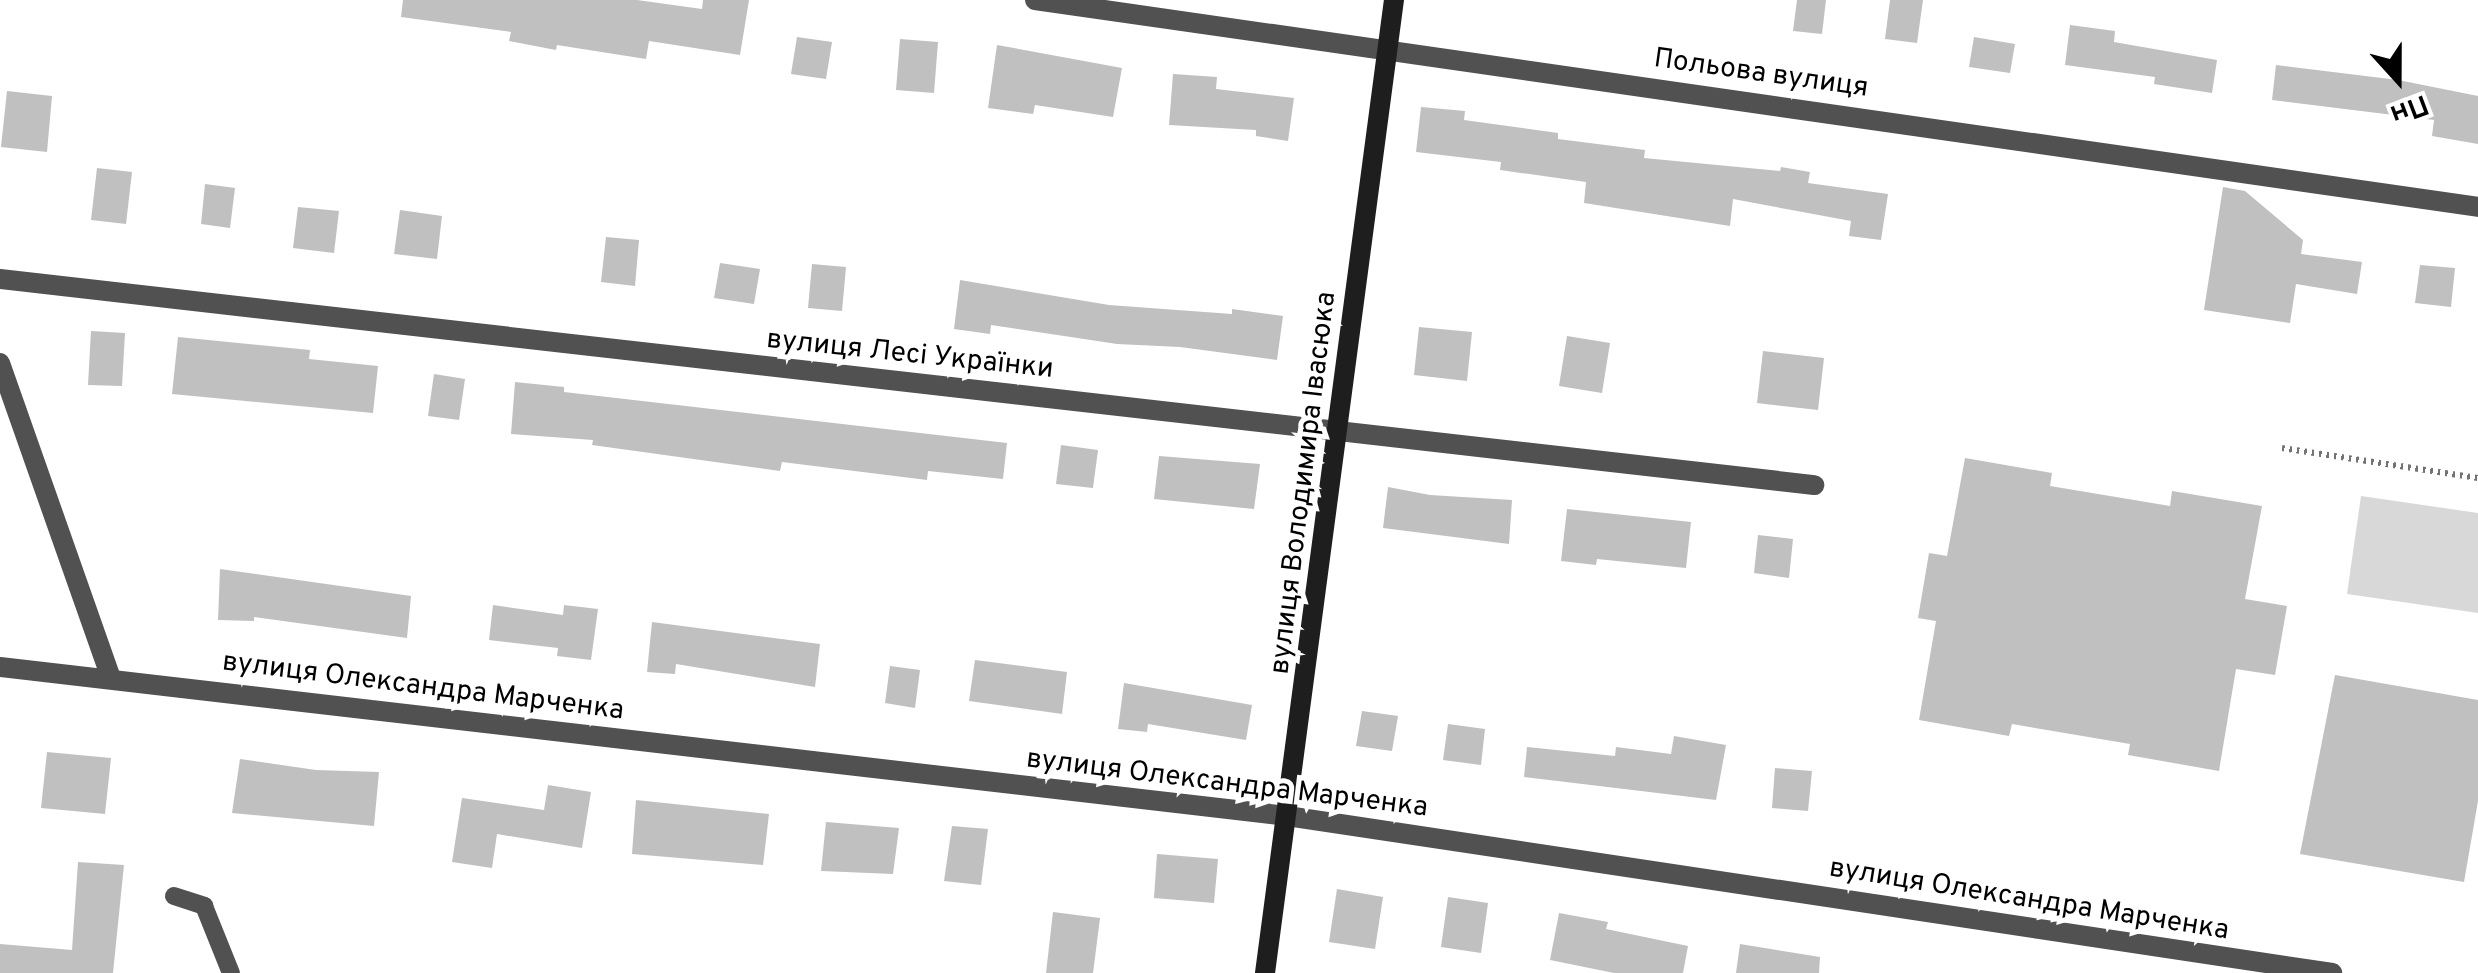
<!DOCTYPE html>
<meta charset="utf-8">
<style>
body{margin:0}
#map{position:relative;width:2478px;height:973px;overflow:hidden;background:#fff;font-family:Overpass,sans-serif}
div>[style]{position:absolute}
.green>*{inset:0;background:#d8d8d8}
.building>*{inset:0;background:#c0c0c0}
.path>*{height:6px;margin-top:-3px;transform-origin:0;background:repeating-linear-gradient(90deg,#737373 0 2.5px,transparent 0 7.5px)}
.lane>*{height:18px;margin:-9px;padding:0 9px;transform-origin:9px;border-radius:9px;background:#515151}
.street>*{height:20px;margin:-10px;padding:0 10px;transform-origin:10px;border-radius:10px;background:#515151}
.secondary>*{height:20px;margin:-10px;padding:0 10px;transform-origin:10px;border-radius:10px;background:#1e1e1e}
span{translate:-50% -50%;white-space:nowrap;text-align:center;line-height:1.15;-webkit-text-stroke:10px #fff;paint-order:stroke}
.street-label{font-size:28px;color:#000}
.north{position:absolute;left:2348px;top:30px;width:100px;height:100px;-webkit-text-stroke:8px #fff;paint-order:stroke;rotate:159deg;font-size:28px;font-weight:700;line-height:40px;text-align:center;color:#000}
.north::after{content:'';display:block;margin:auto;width:35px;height:45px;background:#000;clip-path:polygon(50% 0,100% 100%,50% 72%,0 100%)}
</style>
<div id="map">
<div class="green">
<i style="clip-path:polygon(2361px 496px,2478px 513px,2478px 613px,2347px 594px)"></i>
</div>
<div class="building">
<i style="clip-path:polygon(403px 0,637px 0,702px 9px,703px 0,749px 0,740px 55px,649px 41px,646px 59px,557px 45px,556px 50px,509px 41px,511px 32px,401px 17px)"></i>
<i style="clip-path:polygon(1797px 0,1826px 0,1822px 34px,1793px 31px)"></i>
<i style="clip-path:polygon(1890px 0,1923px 0,1917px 43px,1885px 39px)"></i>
<i style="clip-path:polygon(2070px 25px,2115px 31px,2114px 42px,2217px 60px,2212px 93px,2154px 84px,2155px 77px,2065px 65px)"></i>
<i style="clip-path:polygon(797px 37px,832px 42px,826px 79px,791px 74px)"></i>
<i style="clip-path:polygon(1974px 37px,2015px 44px,2010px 73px,1969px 67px)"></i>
<i style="clip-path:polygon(900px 39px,938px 42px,934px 93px,896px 90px)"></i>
<i style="clip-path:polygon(997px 45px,1122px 68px,1113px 117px,1035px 105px,1033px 114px,988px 108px)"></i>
<i style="clip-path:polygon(2276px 65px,2398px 80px,2478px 96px,2478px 144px,2432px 136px,2434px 120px,2272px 100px)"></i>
<i style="clip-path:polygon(1173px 74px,1217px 77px,1216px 89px,1294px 98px,1288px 141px,1256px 136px,1256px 130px,1169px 125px)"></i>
<i style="clip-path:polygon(7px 91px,52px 96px,47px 152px,1px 147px)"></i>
<i style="clip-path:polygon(1421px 107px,1465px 111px,1464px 120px,1558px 133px,1558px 139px,1645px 150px,1644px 158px,1780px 171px,1781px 167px,1810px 172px,1808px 183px,1888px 194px,1881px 240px,1849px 236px,1851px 221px,1733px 199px,1730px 226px,1584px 203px,1586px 182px,1500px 170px,1501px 162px,1416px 152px)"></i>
<i style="clip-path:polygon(97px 168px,132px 172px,126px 224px,91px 220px)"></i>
<i style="clip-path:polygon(205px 184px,235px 188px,230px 228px,201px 224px)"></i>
<i style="clip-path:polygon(2223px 187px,2245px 191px,2303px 240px,2301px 254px,2362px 262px,2357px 294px,2296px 284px,2290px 323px,2204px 310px)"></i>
<i style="clip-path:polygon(298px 207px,339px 211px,334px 253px,293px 248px)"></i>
<i style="clip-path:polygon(400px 210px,442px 216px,437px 259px,394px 254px)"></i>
<i style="clip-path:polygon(606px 237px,639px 240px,635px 286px,601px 282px)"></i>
<i style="clip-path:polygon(720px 263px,760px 269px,754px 304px,714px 298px)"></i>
<i style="clip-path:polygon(812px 264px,846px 267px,842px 311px,808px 308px)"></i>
<i style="clip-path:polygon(2420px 265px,2455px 268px,2451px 307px,2415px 303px)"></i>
<i style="clip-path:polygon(960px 280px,1109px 305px,1232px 314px,1232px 309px,1283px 316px,1277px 360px,1180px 347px,1117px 344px,991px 325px,990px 334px,954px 329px)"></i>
<i style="clip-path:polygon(1419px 327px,1472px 332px,1467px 381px,1414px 375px)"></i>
<i style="clip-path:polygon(91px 331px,125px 333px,122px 386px,88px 385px)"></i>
<i style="clip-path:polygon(1567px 336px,1610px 343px,1602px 393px,1559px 386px)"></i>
<i style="clip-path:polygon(178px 337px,310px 350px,309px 359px,378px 366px,373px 413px,172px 394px)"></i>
<i style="clip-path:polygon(1763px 351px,1824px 358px,1818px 410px,1757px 403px)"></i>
<i style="clip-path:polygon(434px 374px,465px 379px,459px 420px,428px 416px)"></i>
<i style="clip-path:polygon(515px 382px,564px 387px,564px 392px,1007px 443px,1003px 479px,928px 471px,927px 480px,782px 462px,780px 471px,592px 445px,593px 440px,511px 434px)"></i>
<i style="clip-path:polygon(1061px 445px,1098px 450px,1093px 488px,1056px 484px)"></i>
<i style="clip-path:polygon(1159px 456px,1260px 464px,1254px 509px,1154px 499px)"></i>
<i style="clip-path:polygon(1965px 458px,2052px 473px,2050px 486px,2170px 506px,2172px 491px,2262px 506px,2245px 599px,2287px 606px,2275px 675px,2236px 669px,2219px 771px,2128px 755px,2130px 744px,2012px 724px,2009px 736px,1919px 720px,1936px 621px,1918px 618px,1929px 553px,1947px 556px)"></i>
<i style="clip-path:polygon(1388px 487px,1430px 495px,1512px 500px,1509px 544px,1383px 528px)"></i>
<i style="clip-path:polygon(1567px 509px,1691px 522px,1686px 568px,1597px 559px,1596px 565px,1561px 561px)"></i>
<i style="clip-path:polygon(1758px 535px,1793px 539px,1789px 578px,1754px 573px)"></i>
<i style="clip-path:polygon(220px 569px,411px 596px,407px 638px,254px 617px,254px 621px,218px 620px)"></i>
<i style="clip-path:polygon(493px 605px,563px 615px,564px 605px,598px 609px,591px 660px,557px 656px,558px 648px,489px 640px)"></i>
<i style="clip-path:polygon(652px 622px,820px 644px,815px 687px,676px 664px,675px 674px,647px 672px)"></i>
<i style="clip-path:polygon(975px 660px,1067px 672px,1062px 714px,969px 701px)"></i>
<i style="clip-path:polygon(890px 666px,920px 670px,915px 708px,885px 703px)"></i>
<i style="clip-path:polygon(2335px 675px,2478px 700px,2478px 801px,2464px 882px,2300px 854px)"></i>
<i style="clip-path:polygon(1124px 683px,1252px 705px,1246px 740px,1148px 724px,1147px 732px,1118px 729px)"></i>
<i style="clip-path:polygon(1362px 711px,1398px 716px,1392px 751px,1356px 746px)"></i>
<i style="clip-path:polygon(1448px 724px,1485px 729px,1481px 765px,1443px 760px)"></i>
<i style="clip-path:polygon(1674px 736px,1726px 745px,1716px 800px,1524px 777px,1527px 747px,1615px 756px,1616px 747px,1671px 754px)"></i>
<i style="clip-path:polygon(47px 752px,111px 758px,105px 814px,41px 808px)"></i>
<i style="clip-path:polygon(240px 759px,316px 770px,379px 772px,374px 826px,232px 813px)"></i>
<i style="clip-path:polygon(1775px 768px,1812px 771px,1808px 811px,1772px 808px)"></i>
<i style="clip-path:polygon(548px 785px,591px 792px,582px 848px,497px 834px,492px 868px,452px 862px,462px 798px,544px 810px)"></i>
<i style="clip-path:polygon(636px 800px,769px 814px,763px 865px,632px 854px)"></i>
<i style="clip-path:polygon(826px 822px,899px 828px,893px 874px,821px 871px)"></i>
<i style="clip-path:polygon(952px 826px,988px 829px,981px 885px,944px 881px)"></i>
<i style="clip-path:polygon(1157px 854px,1218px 859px,1214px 903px,1154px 898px)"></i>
<i style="clip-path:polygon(78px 862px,124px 865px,113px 973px,0 973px,0 944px,72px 950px)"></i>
<i style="clip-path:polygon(1337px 889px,1383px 897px,1375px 949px,1329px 942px)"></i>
<i style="clip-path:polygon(1448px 897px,1488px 903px,1481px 953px,1441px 947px)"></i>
<i style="clip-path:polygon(1053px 912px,1100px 918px,1093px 973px,1046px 973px)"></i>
<i style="clip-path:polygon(1559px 913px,1608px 922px,1606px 929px,1688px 946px,1683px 973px,1614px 973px,1550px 960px)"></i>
<i style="clip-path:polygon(1740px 944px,1820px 957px,1819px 973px,1736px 973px)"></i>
</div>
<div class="path">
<i style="left:2282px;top:448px;width:198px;rotate:8.7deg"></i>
</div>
<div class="lane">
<i style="left:174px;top:896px;width:32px;rotate:18deg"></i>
<i style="left:204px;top:906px;width:72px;rotate:68.1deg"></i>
</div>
<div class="street">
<i style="left:1035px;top:0;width:1458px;rotate:8.16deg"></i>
<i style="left:0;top:279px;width:1826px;rotate:6.48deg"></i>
<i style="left:0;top:363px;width:334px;rotate:70.6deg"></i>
<i style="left:0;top:667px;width:1296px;rotate:6.6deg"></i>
<i style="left:1287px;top:816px;width:1057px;rotate:8.54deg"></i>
</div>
<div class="secondary">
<i style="left:1265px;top:973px;width:982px;rotate:-82.45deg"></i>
</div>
<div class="street-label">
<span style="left:1761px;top:74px;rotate:8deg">Польова вулиця</span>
<span style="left:910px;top:355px;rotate:6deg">вулиця Лесі Українки</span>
<span style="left:1304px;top:483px;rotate:-83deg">вулиця Володимира Івасюка</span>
<span style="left:423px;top:687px;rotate:7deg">вулиця Олександра Марченка</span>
<span style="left:1227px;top:784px;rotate:7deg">вулиця Олександра Марченка</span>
<span style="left:2029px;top:900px;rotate:9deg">вулиця Олександра Марченка</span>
</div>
<div class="north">Пн</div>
</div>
